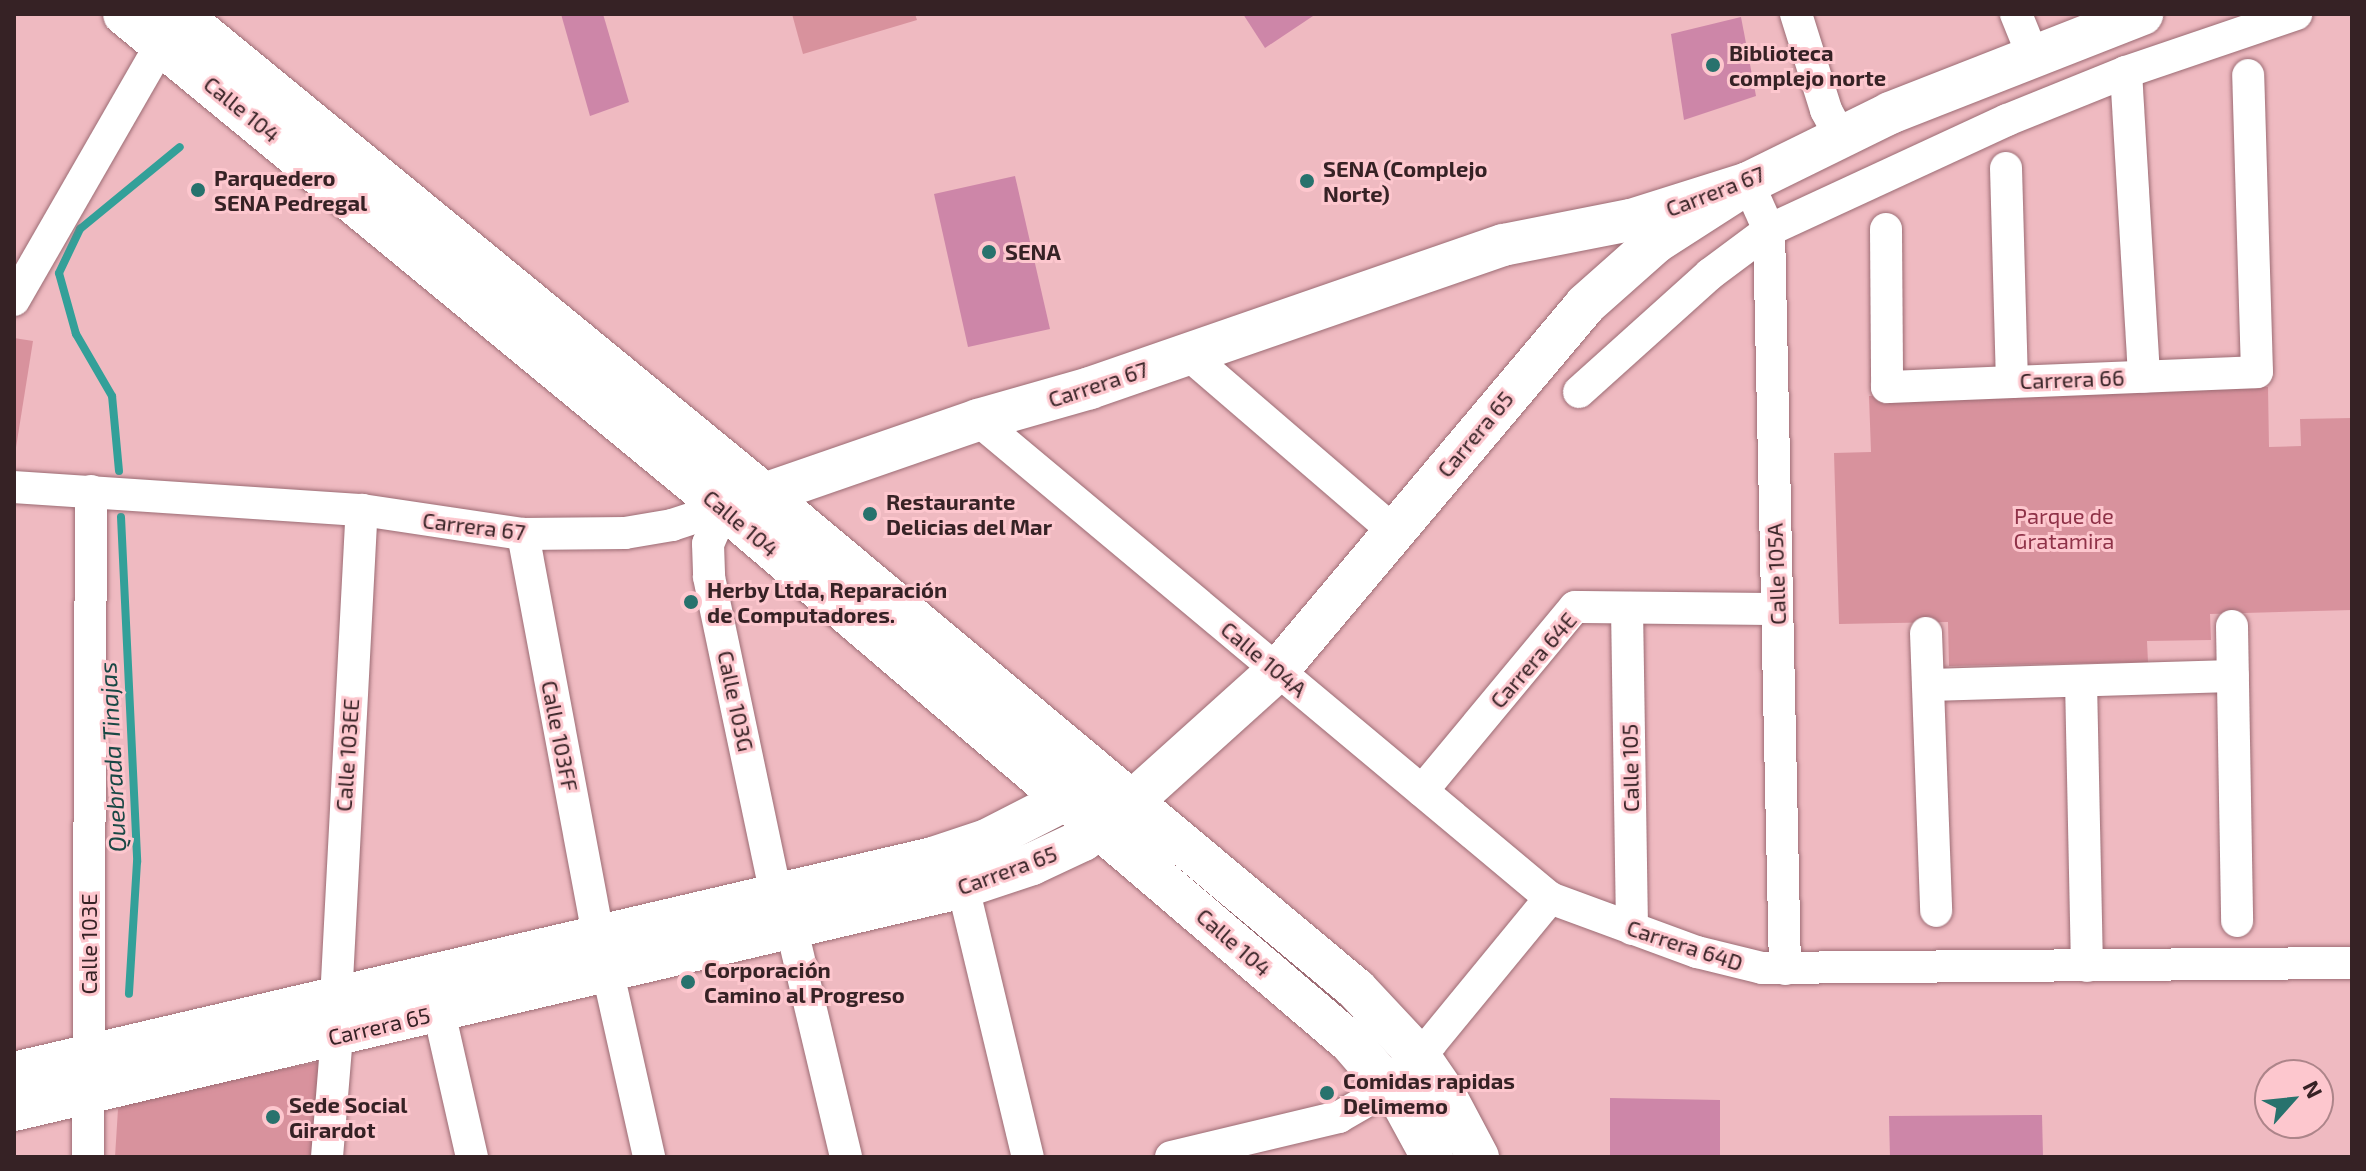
<!DOCTYPE html>
<meta charset="utf-8">
<style>
body{margin:0}
#map{position:relative;width:2366px;height:1171px;overflow:hidden;background:#efbac1;font-family:"Exo 2",sans-serif}
div>[style]{position:absolute}
.green>*{inset:0;background:#d8929d}
.stream>*{height:8px;margin:-4px;padding:0 4px;transform-origin:4px;border-radius:4px;background:#33a099}
.building>*{inset:0;background:#cd86a8}
.roads{filter:drop-shadow(0 0 2px #9c6c74) drop-shadow(0 0 2px #9c6c74)}
.minor>*{height:32px;margin:-16px;padding:0 16px;transform-origin:16px;border-radius:16px;background:#fff}
.major>*{height:42px;margin:-21px;padding:0 21px;transform-origin:21px;border-radius:21px;background:#fff}
.dots>*{width:22px;height:22px;translate:-50% -50%;box-sizing:border-box;border:4px solid #fdc7ce;border-radius:50%}
span{translate:-50% -50%;white-space:nowrap;text-align:center;line-height:1.15;-webkit-text-stroke:6px #fdc7ce;paint-order:stroke}
.poi-label{font-size:22px;color:#362225;font-weight:700}
.left{translate:0 -50%;text-align:left}
.street-label{font-size:22px;color:#362225}
.park-label{font-size:22px;color:#8f3248}
.water-label{font-size:24px;color:#194845;font-style:italic}
.frame{position:absolute;inset:0;border:16px solid #362225;pointer-events:none}
.north{position:absolute;left:2254px;top:1059px;width:80px;height:80px;box-sizing:border-box;background:#fdc7ce;border:2px solid #ad858a;border-radius:50%;rotate:63deg;font-size:22px;font-weight:700;line-height:32px;text-align:center;color:#362225}
.north::after{content:'';display:block;margin:auto;width:28px;height:36px;background:#28726d;clip-path:polygon(50% 0,100% 100%,50% 72%,0 100%)}
</style>
<div id="map">
<div class="green">
<i style="clip-path:polygon(792px 14px,915px 14px,917px 20px,803px 54px)"></i>
<i style="clip-path:polygon(14px 338px,33px 341px,14px 460px)"></i>
<i style="clip-path:polygon(2268px 387px,2269px 447px,2301px 446px,2300px 419px,2352px 418px,2352px 610px,2210px 614px,2211px 640px,2147px 641px,2148px 662px,1949px 666px,1948px 622px,1839px 624px,1834px 453px,1871px 452px,1869px 396px)"></i>
<i style="clip-path:polygon(319px 1062px,314px 1157px,115px 1157px,118px 1109px,131px 1099px)"></i>
</div>
<div class="stream">
<i style="left:119px;top:471px;width:75px;rotate:-95.3deg"></i>
<i style="left:112px;top:396px;width:72px;rotate:-120.1deg"></i>
<i style="left:76px;top:334px;width:63px;rotate:-105.6deg"></i>
<i style="left:59px;top:273px;width:49px;rotate:-64.5deg"></i>
<i style="left:80px;top:229px;width:129px;rotate:-39.4deg"></i>
<i style="left:121px;top:517px;width:345px;rotate:87.3deg"></i>
<i style="left:137px;top:862px;width:132px;rotate:93.5deg"></i>
</div>
<div class="building">
<i style="clip-path:polygon(561px 14px,603px 14px,629px 102px,590px 116px)"></i>
<i style="clip-path:polygon(1243px 14px,1316px 14px,1265px 48px)"></i>
<i style="clip-path:polygon(1741px 17px,1756px 96px,1684px 120px,1671px 34px)"></i>
<i style="clip-path:polygon(1015px 176px,1050px 329px,968px 347px,934px 194px)"></i>
<i style="clip-path:polygon(1610px 1098px,1720px 1100px,1720px 1157px,1610px 1157px)"></i>
<i style="clip-path:polygon(2042px 1115px,2043px 1157px,1890px 1157px,1889px 1116px)"></i>
</div>
<div class="roads">
<div class="minor">
<i style="left:1796px;top:14px;width:101px;rotate:72.6deg"></i>
<i style="left:1826px;top:110px;width:30px;rotate:62deg"></i>
<i style="left:2016px;top:14px;width:45px;rotate:68deg"></i>
<i style="left:2126px;top:72px;width:305px;rotate:86.6deg"></i>
<i style="left:2006px;top:168px;width:214px;rotate:88.4deg"></i>
<i style="left:1748px;top:183px;width:51px;rotate:65.9deg"></i>
<i style="left:1769px;top:230px;width:739px;rotate:88.76deg"></i>
<i style="left:1886px;top:229px;width:158px;rotate:89.6deg"></i>
<i style="left:1887px;top:387px;width:370px;rotate:-2.3deg"></i>
<i style="left:2257px;top:372px;width:297px;rotate:-91.7deg"></i>
<i style="left:14px;top:300px;width:297px;rotate:-60.1deg"></i>
<i style="left:1188px;top:354px;width:272px;rotate:40.7deg"></i>
<i style="left:1579px;top:392px;width:176px;rotate:-42deg"></i>
<i style="left:1710px;top:274px;width:74px;rotate:-36.7deg"></i>
<i style="left:1769px;top:230px;width:262px;rotate:-24.8deg"></i>
<i style="left:2007px;top:120px;width:128px;rotate:-22deg"></i>
<i style="left:2126px;top:72px;width:180px;rotate:-18.8deg"></i>
<i style="left:978px;top:420px;width:745px;rotate:39.88deg"></i>
<i style="left:1550px;top:898px;width:157px;rotate:20.2deg"></i>
<i style="left:1697px;top:952px;width:67px;rotate:13.8deg"></i>
<i style="left:1762px;top:968px;width:590px;rotate:-0.49deg"></i>
<i style="left:14px;top:487px;width:349px;rotate:3.8deg"></i>
<i style="left:362px;top:510px;width:163px;rotate:8.5deg"></i>
<i style="left:523px;top:534px;width:102px;rotate:-0.6deg"></i>
<i style="left:625px;top:533px;width:48px;rotate:-9.7deg"></i>
<i style="left:672px;top:525px;width:55px;rotate:-18.1deg"></i>
<i style="left:724px;top:508px;width:39px;rotate:114deg"></i>
<i style="left:708px;top:544px;width:33px;rotate:88deg"></i>
<i style="left:709px;top:577px;width:326px;rotate:78.1deg"></i>
<i style="left:523px;top:534px;width:409px;rotate:79.4deg"></i>
<i style="left:1627px;top:608px;width:321px;rotate:89.1deg"></i>
<i style="left:2232px;top:626px;width:295px;rotate:89deg"></i>
<i style="left:1926px;top:633px;width:278px;rotate:87.9deg"></i>
<i style="left:2081px;top:681px;width:285px;rotate:88.8deg"></i>
<i style="left:1929px;top:685px;width:304px;rotate:-1.7deg"></i>
<i style="left:1422px;top:791px;width:239px;rotate:-50.3deg"></i>
<i style="left:1575px;top:607px;width:202px;rotate:0.6deg"></i>
<i style="left:963px;top:887px;width:278px;rotate:76.5deg"></i>
<i style="left:792px;top:930px;width:233px;rotate:76.6deg"></i>
<i style="left:608px;top:973px;width:189px;rotate:77.4deg"></i>
<i style="left:336px;top:1000px;width:491px;rotate:-87deg"></i>
<i style="left:439px;top:1012px;width:149px;rotate:77.2deg"></i>
<i style="left:88px;top:1157px;width:666px;rotate:-89.74deg"></i>
<i style="left:327px;top:1157px;width:121px;rotate:-85.3deg"></i>
<i style="left:1171px;top:1157px;width:173px;rotate:-13.4deg"></i>
<i style="left:1339px;top:1117px;width:36px;rotate:-30deg"></i>
<i style="left:1370px;top:1099px;width:83px;rotate:-42.6deg"></i>
<i style="left:1431px;top:1043px;width:188px;rotate:-50.6deg"></i>
</div>
<div class="major">
<i style="left:124px;top:14px;width:777px;rotate:39.47deg"></i>
<i style="left:724px;top:508px;width:824px;rotate:40.47deg"></i>
<i style="left:1351px;top:1043px;width:78px;rotate:49.2deg"></i>
<i style="left:1402px;top:1102px;width:63px;rotate:61.4deg"></i>
<i style="left:179px;top:14px;width:757px;rotate:39.37deg"></i>
<i style="left:764px;top:494px;width:772px;rotate:39.9deg"></i>
<i style="left:1356px;top:989px;width:92px;rotate:46.8deg"></i>
<i style="left:1419px;top:1056px;width:42px;rotate:55.6deg"></i>
<i style="left:1443px;top:1091px;width:75px;rotate:62.1deg"></i>
<i style="left:744px;top:501px;width:248px;rotate:-19.1deg"></i>
<i style="left:978px;top:420px;width:116px;rotate:-15.9deg"></i>
<i style="left:1090px;top:388px;width:437px;rotate:-19.1deg"></i>
<i style="left:1503px;top:245px;width:130px;rotate:-11.1deg"></i>
<i style="left:1631px;top:220px;width:123px;rotate:-17.5deg"></i>
<i style="left:1748px;top:183px;width:158px;rotate:-26.2deg"></i>
<i style="left:1890px;top:113px;width:271px;rotate:-21.4deg"></i>
<i style="left:14px;top:1073px;width:944px;rotate:-13.17deg"></i>
<i style="left:933px;top:858px;width:57px;rotate:-18.4deg"></i>
<i style="left:987px;top:840px;width:90px;rotate:-27.1deg"></i>
<i style="left:14px;top:1110px;width:975px;rotate:-13.22deg"></i>
<i style="left:963px;top:887px;width:73px;rotate:-18.4deg"></i>
<i style="left:1032px;top:864px;width:56px;rotate:-25.2deg"></i>
<i style="left:1083px;top:840px;width:42px;rotate:-36.3deg"></i>
<i style="left:1117px;top:815px;width:217px;rotate:-42deg"></i>
<i style="left:1278px;top:670px;width:477px;rotate:-49.9deg"></i>
<i style="left:1585px;top:305px;width:95px;rotate:-41.6deg"></i>
<i style="left:1656px;top:242px;width:109px;rotate:-32.7deg"></i>
</div>
</div>
<div class="dots">
<i style="left:1713px;top:65px;background:#28726d"></i>
<i style="left:1307px;top:181px;background:#28726d"></i>
<i style="left:198px;top:190px;background:#28726d"></i>
<i style="left:989px;top:252px;background:#28726d"></i>
<i style="left:870px;top:514px;background:#28726d"></i>
<i style="left:691px;top:602px;background:#28726d"></i>
<i style="left:688px;top:982px;background:#28726d"></i>
<i style="left:1327px;top:1093px;background:#28726d"></i>
<i style="left:273px;top:1117px;background:#28726d"></i>
</div>
<div class="poi-label">
<span class="left" style="left:1729px;top:65px">Biblioteca<br>complejo norte</span>
<span class="left" style="left:1323px;top:181px">SENA (Complejo<br>Norte)</span>
<span class="left" style="left:214px;top:190px">Parquedero<br>SENA Pedregal</span>
<span class="left" style="left:1005px;top:252px">SENA</span>
<span class="left" style="left:886px;top:514px">Restaurante<br>Delicias del Mar</span>
<span class="left" style="left:707px;top:602px">Herby Ltda, Reparación<br>de Computadores.</span>
<span class="left" style="left:704px;top:982px">Corporación<br>Camino al Progreso</span>
<span class="left" style="left:1343px;top:1093px">Comidas rapidas<br>Delimemo</span>
<span class="left" style="left:289px;top:1117px">Sede Social<br>Girardot</span>
</div>
<div class="street-label">
<span style="left:242px;top:109px;rotate:39deg">Calle 104</span>
<span style="left:1715px;top:191px;rotate:-21deg">Carrera 67</span>
<span style="left:2072px;top:379px;rotate:-2deg">Carrera 66</span>
<span style="left:1098px;top:384px;rotate:-18deg">Carrera 67</span>
<span style="left:1475px;top:434px;rotate:-50deg">Carrera 65</span>
<span style="left:741px;top:523px;rotate:40deg">Calle 104</span>
<span style="left:474px;top:526px;rotate:7deg">Carrera 67</span>
<span style="left:1776px;top:574px;rotate:-92deg">Calle 105A</span>
<span style="left:1264px;top:659px;rotate:40deg">Calle 104A</span>
<span style="left:1533px;top:660px;rotate:-49deg">Carrera 64E</span>
<span style="left:736px;top:701px;rotate:78deg">Calle 103G</span>
<span style="left:560px;top:736px;rotate:79deg">Calle 103FF</span>
<span style="left:347px;top:755px;rotate:-86deg">Calle 103EE</span>
<span style="left:1630px;top:768px;rotate:-91deg">Calle 105</span>
<span style="left:1007px;top:870px;rotate:-20deg">Carrera 65</span>
<span style="left:1234px;top:942px;rotate:41deg">Calle 104</span>
<span style="left:89px;top:944px;rotate:-90deg">Calle 103E</span>
<span style="left:1685px;top:945px;rotate:18deg">Carrera 64D</span>
<span style="left:379px;top:1026px;rotate:-13deg">Carrera 65</span>
</div>
<div class="park-label">
<span style="left:2064px;top:528px">Parque de<br>Gratamira</span>
</div>
<div class="water-label">
<span style="left:112px;top:757px;rotate:-93deg">Quebrada Tinajas</span>
</div>
<div class="frame"></div>
<div class="north">N</div>
</div>
